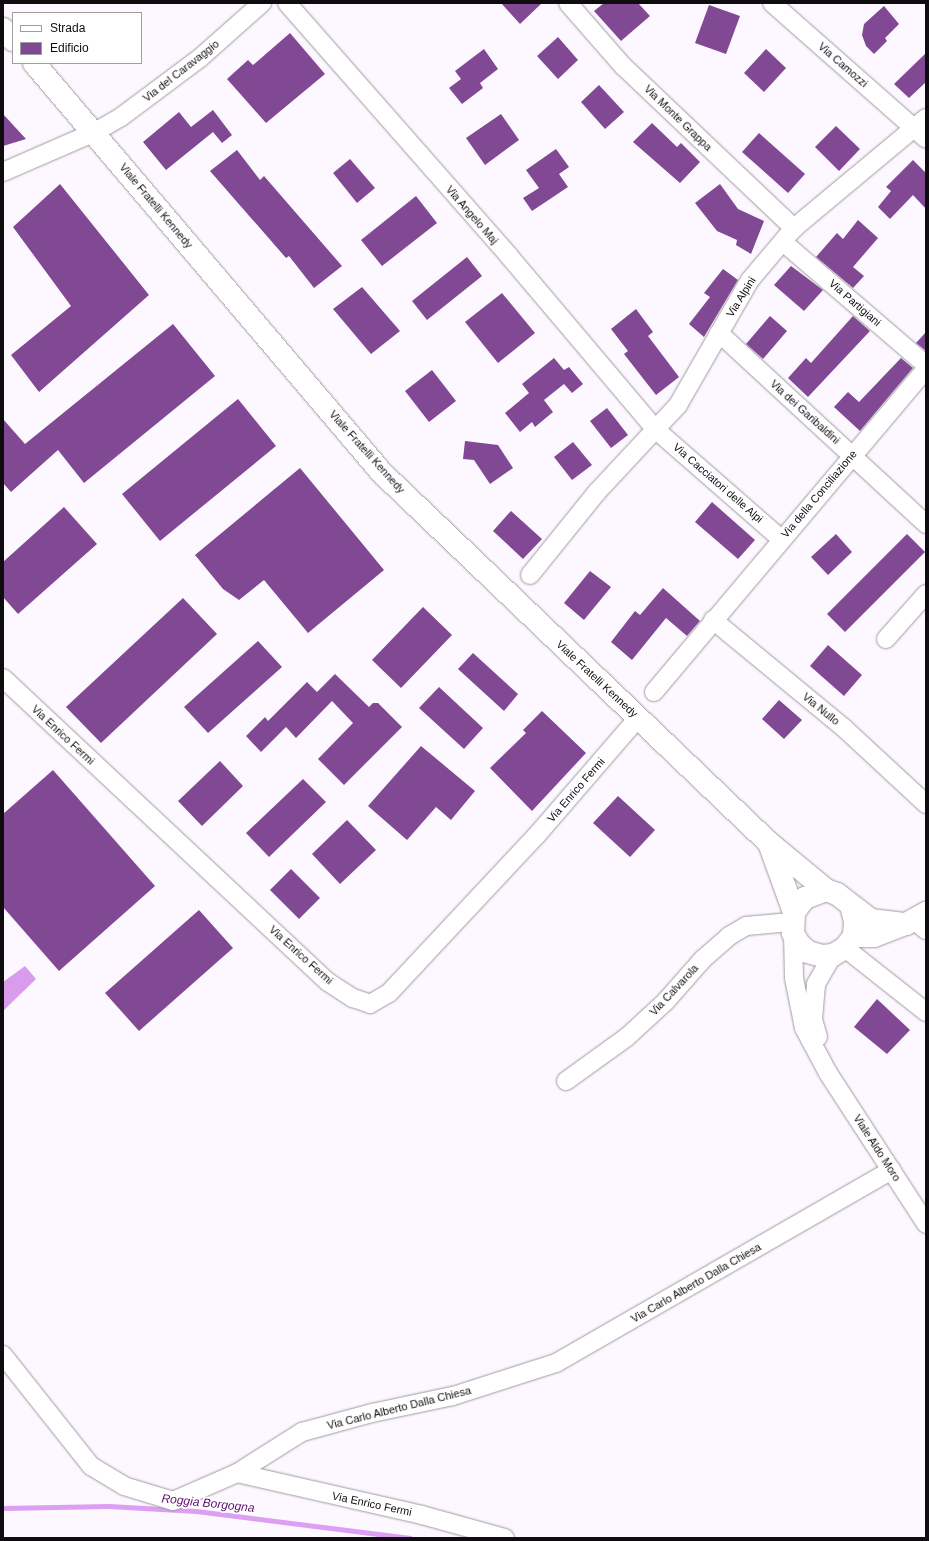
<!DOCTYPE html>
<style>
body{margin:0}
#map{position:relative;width:929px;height:1541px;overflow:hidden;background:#fdf8ff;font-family:Helvetica,sans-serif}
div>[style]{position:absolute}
.forest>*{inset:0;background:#d99ced}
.stream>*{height:5px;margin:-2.5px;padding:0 2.5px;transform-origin:2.5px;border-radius:2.5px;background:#dd9ff1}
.building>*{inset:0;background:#814993}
.roads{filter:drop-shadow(0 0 1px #a099a3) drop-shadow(0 0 1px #a099a3)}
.street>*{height:18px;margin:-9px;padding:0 9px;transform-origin:9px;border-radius:9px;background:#fff}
.secondary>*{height:22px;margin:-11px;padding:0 11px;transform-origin:11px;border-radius:11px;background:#fff}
span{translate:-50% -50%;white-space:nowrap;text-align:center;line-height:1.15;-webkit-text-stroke:3.5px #fff;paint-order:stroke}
.street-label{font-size:11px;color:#0e0c0f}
.water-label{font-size:12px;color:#5c0e71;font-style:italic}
.frame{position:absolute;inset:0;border:4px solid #0e0c0f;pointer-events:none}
.legend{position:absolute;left:12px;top:12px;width:130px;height:52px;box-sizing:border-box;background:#fff;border:1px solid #9f9e9f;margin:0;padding:5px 7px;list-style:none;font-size:12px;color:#0e0c0f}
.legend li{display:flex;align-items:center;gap:8px;height:20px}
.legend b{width:20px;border:1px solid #9f9e9f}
</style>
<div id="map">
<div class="forest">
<i style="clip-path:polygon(25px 966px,36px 979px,3px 1011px,3px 982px)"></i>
</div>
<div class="stream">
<i style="left:3px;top:1508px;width:106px;rotate:-1.1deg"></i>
<i style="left:109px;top:1506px;width:87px;rotate:3.3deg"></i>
<i style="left:196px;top:1511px;width:216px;rotate:7.2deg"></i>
</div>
<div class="building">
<i style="clip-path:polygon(501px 3px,542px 3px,520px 24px)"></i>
<i style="clip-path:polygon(604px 3px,638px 3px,650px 16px,621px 41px,594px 11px)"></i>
<i style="clip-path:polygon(709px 5px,740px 16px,726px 54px,695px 43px)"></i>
<i style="clip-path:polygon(884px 6px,899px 24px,885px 38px,887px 41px,874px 54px,866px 46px,862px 35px,864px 24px)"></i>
<i style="clip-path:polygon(290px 33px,325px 74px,266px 123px,227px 79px,248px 60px,253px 65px)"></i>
<i style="clip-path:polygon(558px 37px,578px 60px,558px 79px,537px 56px)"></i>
<i style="clip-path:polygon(484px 49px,498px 69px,480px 83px,483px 88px,462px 104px,449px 88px,461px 79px,455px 71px)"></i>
<i style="clip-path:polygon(766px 49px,786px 68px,764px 92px,744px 73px)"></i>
<i style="clip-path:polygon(926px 53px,926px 82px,909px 98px,894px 84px)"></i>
<i style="clip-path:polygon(599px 85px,624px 112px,605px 129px,581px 102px)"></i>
<i style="clip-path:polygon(213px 110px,232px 135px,222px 143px,213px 132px,166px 170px,143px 142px,179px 112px,191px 127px)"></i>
<i style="clip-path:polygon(3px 114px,26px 139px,3px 146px)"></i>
<i style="clip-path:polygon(501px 114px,519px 140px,485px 165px,466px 138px)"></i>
<i style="clip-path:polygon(652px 123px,677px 147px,681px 143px,700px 162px,680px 183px,633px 142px)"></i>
<i style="clip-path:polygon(836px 126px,860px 149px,839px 171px,815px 147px)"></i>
<i style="clip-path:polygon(759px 133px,805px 174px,788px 193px,742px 152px)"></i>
<i style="clip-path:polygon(556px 149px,569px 167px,559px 174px,568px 187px,532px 211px,523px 198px,539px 188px,526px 170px)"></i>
<i style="clip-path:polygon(237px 150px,260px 180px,264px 176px,342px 266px,314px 288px,289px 256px,286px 258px,210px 171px)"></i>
<i style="clip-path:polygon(350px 159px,375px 188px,357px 203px,333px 173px)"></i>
<i style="clip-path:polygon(913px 160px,926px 173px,926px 209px,913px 195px,890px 219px,878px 207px,891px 191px,886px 187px)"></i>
<i style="clip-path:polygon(60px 184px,149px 295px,39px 392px,11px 355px,71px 306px,13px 227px)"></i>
<i style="clip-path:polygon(720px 184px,738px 209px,764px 221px,751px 254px,736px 245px,737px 240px,717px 231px,695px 203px)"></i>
<i style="clip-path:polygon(416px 196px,437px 223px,382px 266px,361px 240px)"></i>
<i style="clip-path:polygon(858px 220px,878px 238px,853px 267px,864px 276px,853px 288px,816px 257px,837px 233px,843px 239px)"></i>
<i style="clip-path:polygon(467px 257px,482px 276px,427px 320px,412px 301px)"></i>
<i style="clip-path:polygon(791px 266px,823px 290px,804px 311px,774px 285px)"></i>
<i style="clip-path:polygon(723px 269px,738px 280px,704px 337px,689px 324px,710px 297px,704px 293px)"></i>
<i style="clip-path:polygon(362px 287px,400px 331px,371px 354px,333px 309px)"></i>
<i style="clip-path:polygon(502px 293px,535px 333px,498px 363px,465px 322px)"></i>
<i style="clip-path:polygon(636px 309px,653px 332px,648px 336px,679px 377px,656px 395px,624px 354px,628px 351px,611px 329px)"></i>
<i style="clip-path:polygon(770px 316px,787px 331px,763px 359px,746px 344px)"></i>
<i style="clip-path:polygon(853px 316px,870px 331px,808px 397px,788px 378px,806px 358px,811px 363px)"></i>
<i style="clip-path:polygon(173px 324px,215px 376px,84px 483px,58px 450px,11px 492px,3px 483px,3px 419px,25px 444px)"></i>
<i style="clip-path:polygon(926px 332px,926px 351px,916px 343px)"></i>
<i style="clip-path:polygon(554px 358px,564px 370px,569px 367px,583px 384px,572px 393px,564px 384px,544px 400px,553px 412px,535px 427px,532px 422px,520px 432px,505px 413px,529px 393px,522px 384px)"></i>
<i style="clip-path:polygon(901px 358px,913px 368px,860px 431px,834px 407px,848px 392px,859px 402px)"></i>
<i style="clip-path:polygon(432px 370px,456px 401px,429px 422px,405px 391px)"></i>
<i style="clip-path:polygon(238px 399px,276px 446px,160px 541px,122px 494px)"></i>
<i style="clip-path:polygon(607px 408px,628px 435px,611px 448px,590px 421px)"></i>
<i style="clip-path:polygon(465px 441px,498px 445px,513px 468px,490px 484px,474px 460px,463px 459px)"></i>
<i style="clip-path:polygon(573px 442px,592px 465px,572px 480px,554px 457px)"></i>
<i style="clip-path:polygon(300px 468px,384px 570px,308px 633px,264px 580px,239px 600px,223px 589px,195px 555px)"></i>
<i style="clip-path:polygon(712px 502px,755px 540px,738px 559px,695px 522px)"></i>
<i style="clip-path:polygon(64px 507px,97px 544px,18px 614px,3px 597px,3px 562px)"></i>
<i style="clip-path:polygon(511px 511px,542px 539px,523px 559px,493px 531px)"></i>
<i style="clip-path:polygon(836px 534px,852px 552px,828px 575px,811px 557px)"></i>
<i style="clip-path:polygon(907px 534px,925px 552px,845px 632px,827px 614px)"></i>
<i style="clip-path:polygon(590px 571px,611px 587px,584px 620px,564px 603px)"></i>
<i style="clip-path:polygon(663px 588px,700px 621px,687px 636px,666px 618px,632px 660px,611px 642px,635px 611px,640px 615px)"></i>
<i style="clip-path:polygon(183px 598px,217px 634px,101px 743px,66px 707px)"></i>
<i style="clip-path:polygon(423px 607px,452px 635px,401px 688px,372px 660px)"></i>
<i style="clip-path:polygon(258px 641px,282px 667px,208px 733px,184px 707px)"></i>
<i style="clip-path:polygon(828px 645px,862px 675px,844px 696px,810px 666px)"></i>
<i style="clip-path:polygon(473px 653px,518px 694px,504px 711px,458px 669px)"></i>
<i style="clip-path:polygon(335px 674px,369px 707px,373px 703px,378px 703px,402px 727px,344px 785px,318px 759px,353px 723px,332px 701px,296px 738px,286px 727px,261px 752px,246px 736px,265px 717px,268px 721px,307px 682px,317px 692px)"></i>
<i style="clip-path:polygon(439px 687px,483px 728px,464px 749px,419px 708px)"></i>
<i style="clip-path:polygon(779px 700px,802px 720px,784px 739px,762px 719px)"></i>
<i style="clip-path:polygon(542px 711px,586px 753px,532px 811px,490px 768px,526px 733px,523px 730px)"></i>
<i style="clip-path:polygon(421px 746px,475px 791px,451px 820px,436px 807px,407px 840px,368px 806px)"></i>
<i style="clip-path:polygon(220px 761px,243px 786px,202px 826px,178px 801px)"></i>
<i style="clip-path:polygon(53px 770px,155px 886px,59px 971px,3px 907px,3px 814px)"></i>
<i style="clip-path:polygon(303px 779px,326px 802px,269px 857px,246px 833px)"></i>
<i style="clip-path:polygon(618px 796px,655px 830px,630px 857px,593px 823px)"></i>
<i style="clip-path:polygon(347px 820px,376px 850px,340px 884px,312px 854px)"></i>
<i style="clip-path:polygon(291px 869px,320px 898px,299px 919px,270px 890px)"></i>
<i style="clip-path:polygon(199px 910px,233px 948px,139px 1031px,105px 993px)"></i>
<i style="clip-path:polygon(877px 999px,910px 1030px,887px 1054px,854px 1027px)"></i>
</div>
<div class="roads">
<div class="street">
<i style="left:287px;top:3px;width:337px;rotate:48.7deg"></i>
<i style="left:509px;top:256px;width:226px;rotate:49.8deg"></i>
<i style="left:655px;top:429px;width:167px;rotate:41.1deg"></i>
<i style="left:568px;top:3px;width:84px;rotate:48.9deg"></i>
<i style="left:623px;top:66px;width:236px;rotate:43.5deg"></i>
<i style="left:772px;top:3px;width:205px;rotate:41.4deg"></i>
<i style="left:3px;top:172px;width:100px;rotate:-23.5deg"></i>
<i style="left:95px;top:132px;width:30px;rotate:-30deg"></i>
<i style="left:121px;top:117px;width:99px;rotate:-36.8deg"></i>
<i style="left:200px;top:58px;width:83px;rotate:-41.6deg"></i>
<i style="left:783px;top:242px;width:189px;rotate:40.7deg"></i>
<i style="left:719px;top:333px;width:282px;rotate:42.7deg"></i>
<i style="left:530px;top:575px;width:107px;rotate:-51.1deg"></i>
<i style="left:597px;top:492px;width:119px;rotate:-47deg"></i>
<i style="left:678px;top:405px;width:144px;rotate:-60.1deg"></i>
<i style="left:750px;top:280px;width:68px;rotate:-49.8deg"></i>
<i style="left:794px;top:228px;width:172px;rotate:-39.8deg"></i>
<i style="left:713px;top:620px;width:170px;rotate:39.5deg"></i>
<i style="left:844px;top:728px;width:112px;rotate:42.8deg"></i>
<i style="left:886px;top:639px;width:60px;rotate:-48.4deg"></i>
<i style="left:3px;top:678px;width:445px;rotate:43.1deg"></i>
<i style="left:328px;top:982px;width:30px;rotate:33deg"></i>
<i style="left:353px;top:998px;width:18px;rotate:19deg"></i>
<i style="left:370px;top:1004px;width:22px;rotate:-30deg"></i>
<i style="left:389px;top:993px;width:41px;rotate:-47deg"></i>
<i style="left:417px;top:963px;width:174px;rotate:-46.9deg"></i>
<i style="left:536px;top:836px;width:156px;rotate:-49.2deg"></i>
<i style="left:654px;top:692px;width:422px;rotate:-49.9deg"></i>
<i style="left:914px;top:920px;width:16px;rotate:40deg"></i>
<i style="left:793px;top:933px;width:45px;rotate:88.7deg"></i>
<i style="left:794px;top:978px;width:51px;rotate:78.7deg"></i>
<i style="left:804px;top:1028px;width:51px;rotate:61.9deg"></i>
<i style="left:828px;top:1073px;width:180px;rotate:57deg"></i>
<i style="left:845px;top:948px;width:103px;rotate:38.3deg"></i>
<i style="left:818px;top:1037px;width:19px;rotate:-106deg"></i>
<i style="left:813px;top:1019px;width:35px;rotate:-85deg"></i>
<i style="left:816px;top:984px;width:34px;rotate:-60deg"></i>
<i style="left:566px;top:1081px;width:75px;rotate:-35.8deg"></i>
<i style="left:627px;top:1037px;width:53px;rotate:-42.7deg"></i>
<i style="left:666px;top:1001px;width:56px;rotate:-48.6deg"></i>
<i style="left:703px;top:959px;width:35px;rotate:-41deg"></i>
<i style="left:729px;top:936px;width:20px;rotate:-30deg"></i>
<i style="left:746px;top:926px;width:45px;rotate:-5.1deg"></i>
<i style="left:3px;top:1355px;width:142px;rotate:51.6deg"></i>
<i style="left:91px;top:1466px;width:39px;rotate:31deg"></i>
<i style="left:124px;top:1486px;width:51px;rotate:17deg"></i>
<i style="left:173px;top:1501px;width:70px;rotate:-23.6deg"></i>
<i style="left:237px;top:1473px;width:77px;rotate:-32.2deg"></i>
<i style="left:302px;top:1432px;width:73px;rotate:-15.2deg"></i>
<i style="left:372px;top:1413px;width:83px;rotate:-11.9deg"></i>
<i style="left:453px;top:1396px;width:108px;rotate:-17.8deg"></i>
<i style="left:556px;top:1363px;width:387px;rotate:-29.9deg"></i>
<i style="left:237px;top:1473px;width:190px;rotate:12.8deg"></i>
<i style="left:422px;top:1515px;width:86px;rotate:15.5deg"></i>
</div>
<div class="secondary">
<i style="left:3px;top:29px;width:15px;rotate:48deg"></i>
<i style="left:34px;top:63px;width:538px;rotate:49.68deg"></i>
<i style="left:382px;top:473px;width:534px;rotate:43.71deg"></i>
<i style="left:768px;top:842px;width:75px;rotate:39.6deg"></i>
<i style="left:769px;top:843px;width:73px;rotate:70.1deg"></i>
<i style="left:851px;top:906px;width:16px;rotate:75deg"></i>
<i style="left:855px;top:921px;width:15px;rotate:94deg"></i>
<i style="left:854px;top:936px;width:15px;rotate:127deg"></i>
<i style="left:845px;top:948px;width:14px;rotate:150deg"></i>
<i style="left:833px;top:955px;width:11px;rotate:175deg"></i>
<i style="left:822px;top:956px;width:15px;rotate:-164deg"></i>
<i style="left:808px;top:952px;width:12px;rotate:-138deg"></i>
<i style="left:799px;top:944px;width:13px;rotate:-119deg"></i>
<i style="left:793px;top:933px;width:21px;rotate:-87deg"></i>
<i style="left:794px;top:912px;width:18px;rotate:-52deg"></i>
<i style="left:805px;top:898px;width:22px;rotate:-21deg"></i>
<i style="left:826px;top:890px;width:12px;rotate:20deg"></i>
<i style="left:837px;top:894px;width:43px;rotate:37.4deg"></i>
<i style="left:871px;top:920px;width:35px;rotate:7deg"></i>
<i style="left:854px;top:936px;width:20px"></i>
<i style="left:874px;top:936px;width:34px;rotate:-21deg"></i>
<i style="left:906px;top:924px;width:23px;rotate:-29deg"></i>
</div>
</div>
<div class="street-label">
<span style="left:843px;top:65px;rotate:41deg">Via Camozzi</span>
<span style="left:181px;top:71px;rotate:-38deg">Via del Caravaggio</span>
<span style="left:678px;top:118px;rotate:44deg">Via Monte Grappa</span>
<span style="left:156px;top:206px;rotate:50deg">Viale Fratelli Kennedy</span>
<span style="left:472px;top:215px;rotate:49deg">Via Angelo Maj</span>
<span style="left:741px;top:297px;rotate:-58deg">Via Alpini</span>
<span style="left:855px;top:303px;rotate:41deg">Via Partigiani</span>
<span style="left:805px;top:412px;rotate:42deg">Via dei Garibaldini</span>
<span style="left:367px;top:452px;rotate:48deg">Viale Fratelli Kennedy</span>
<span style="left:718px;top:483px;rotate:41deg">Via Cacciatori delle Alpi</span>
<span style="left:819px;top:494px;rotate:-50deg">Via della Conciliazione</span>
<span style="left:597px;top:679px;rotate:43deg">Viale Fratelli Kennedy</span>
<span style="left:821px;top:709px;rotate:39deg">Via Nullo</span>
<span style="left:63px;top:735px;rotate:43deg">Via Enrico Fermi</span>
<span style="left:576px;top:790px;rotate:-49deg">Via Enrico Fermi</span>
<span style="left:301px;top:955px;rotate:42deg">Via Enrico Fermi</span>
<span style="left:674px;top:990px;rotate:-47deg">Via Calvarola</span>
<span style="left:877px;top:1148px;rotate:57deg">Viale Aldo Moro</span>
<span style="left:696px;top:1283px;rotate:-30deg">Via Carlo Alberto Dalla Chiesa</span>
<span style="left:399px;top:1408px;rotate:-14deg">Via Carlo Alberto Dalla Chiesa</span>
<span style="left:372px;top:1504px;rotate:12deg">Via Enrico Fermi</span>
</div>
<div class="water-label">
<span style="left:208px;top:1504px;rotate:6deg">Roggia Borgogna</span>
</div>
<div class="frame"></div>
<ul class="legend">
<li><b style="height:5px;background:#fff"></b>Strada</li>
<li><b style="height:11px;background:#814993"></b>Edificio</li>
</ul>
</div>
